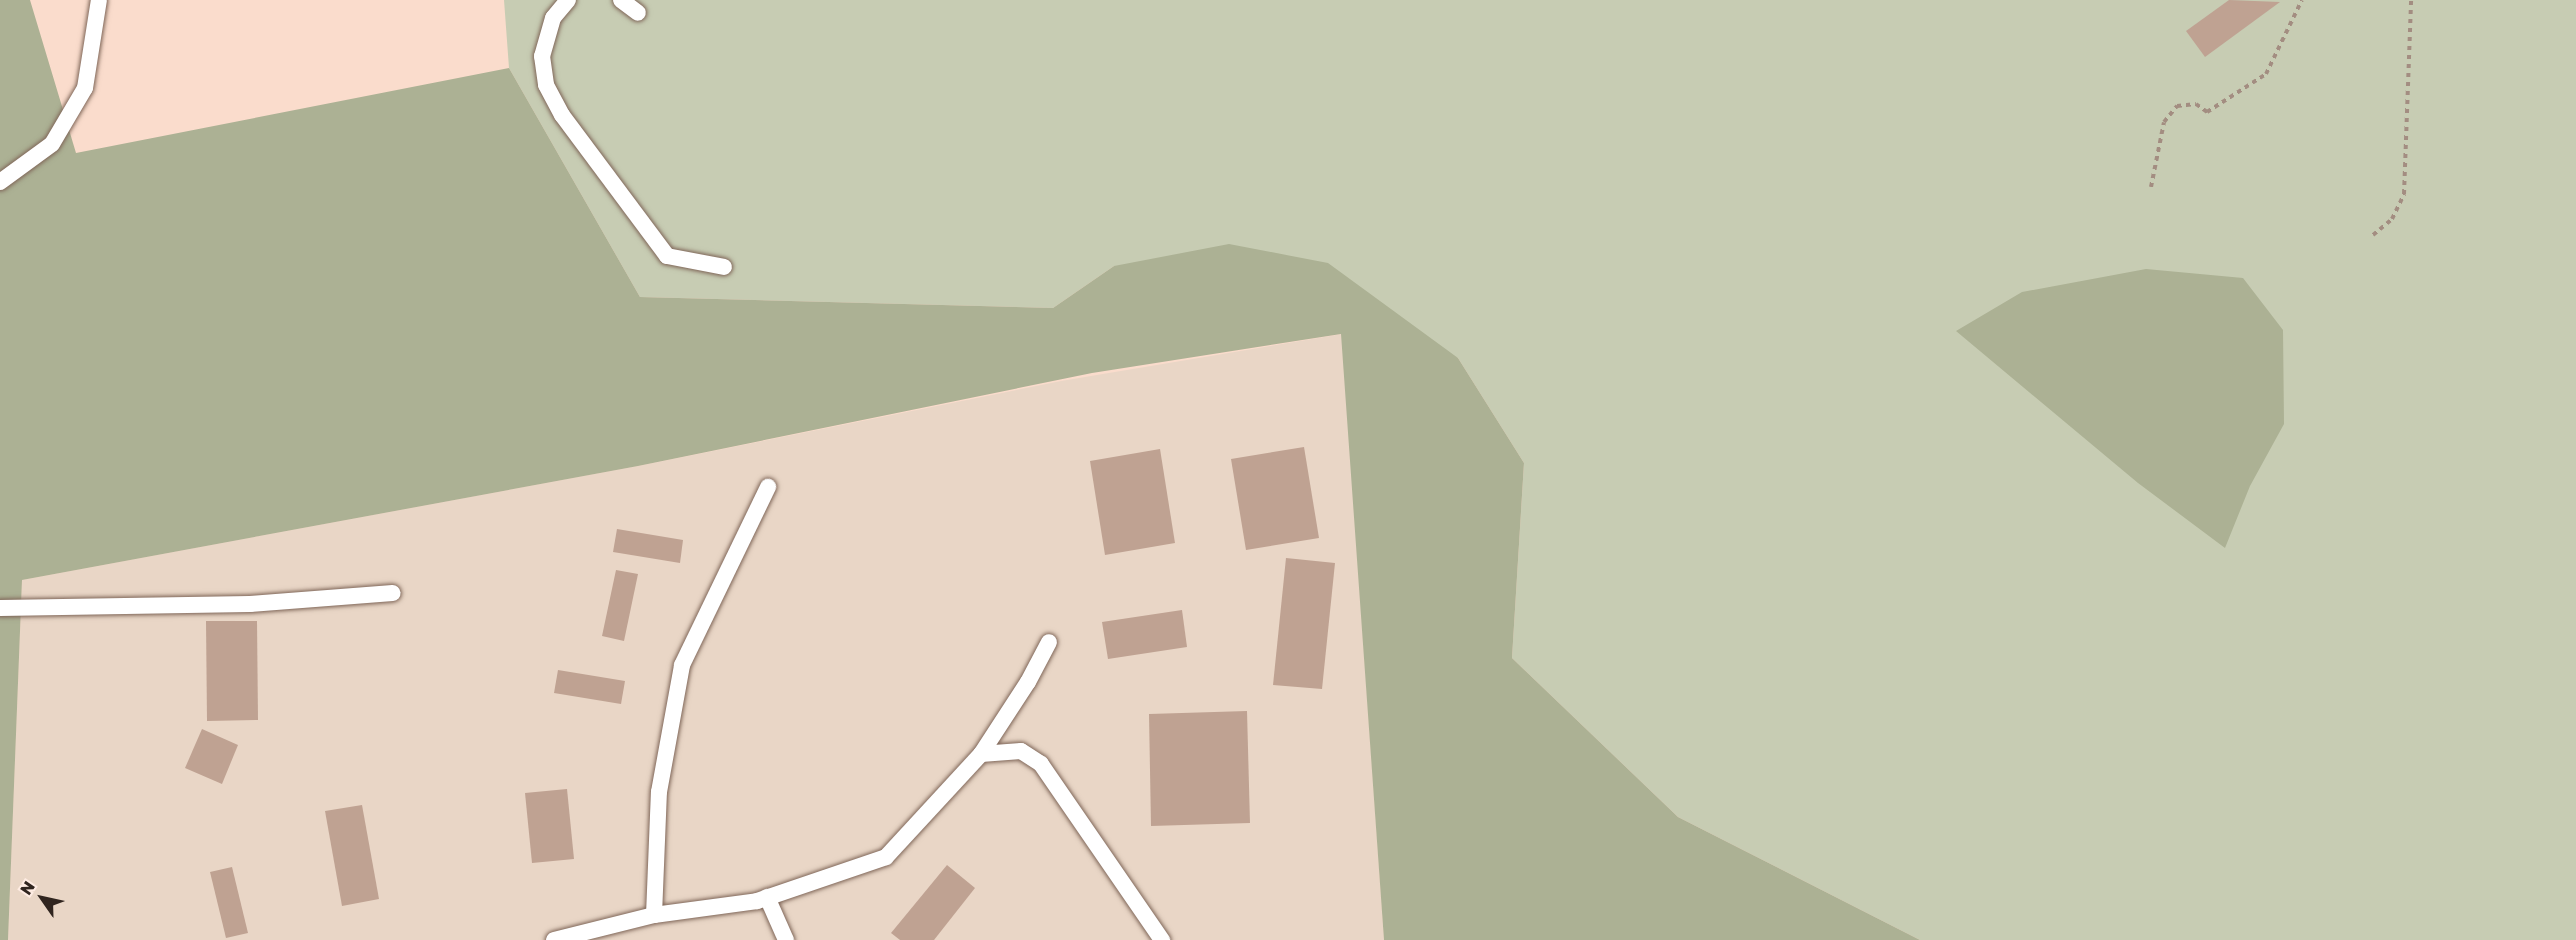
<!DOCTYPE html>
<style>
body{margin:0}
#map{position:relative;width:2576px;height:940px;overflow:hidden;background:#fadccc;font-family:"Golos Text",sans-serif}
div>[style]{position:absolute}
.commercial>*{inset:0;background:#e9d6c6}
.green>*{inset:0;background:#c7ccb3}
.forest>*{inset:0;background:#acb194}
.building>*{inset:0;background:#bfa292}
.path>*{height:4px;margin-top:-2px;transform-origin:0;background:repeating-linear-gradient(90deg,#a38d81 0 4.5px,transparent 0 9px)}
.roads{filter:drop-shadow(0 0 2px #7f6658) drop-shadow(0 0 2px #7f6658)}
.service>*{height:16px;margin:-8px;padding:0 8px;transform-origin:8px;border-radius:8px;background:#fff}
span{translate:-50% -50%;white-space:nowrap;text-align:center;line-height:1.15;-webkit-text-stroke:6px #feece3;paint-order:stroke}
.north{position:absolute;left:12px;top:868px;width:60px;height:60px;-webkit-text-stroke:4px #feece3;paint-order:stroke;rotate:304deg;font-size:16px;font-weight:700;line-height:24px;text-align:center;color:#30251f}
.north::after{content:'';display:block;margin:auto;width:21px;height:27px;background:#30251f;clip-path:polygon(50% 0,100% 100%,50% 72%,0 100%)}
</style>
<div id="map">
<div class="commercial">
<i style="clip-path:polygon(1342px 334px,1384px 940px,8px 940px,22px 580px,638px 466px,1061px 381px)"></i>
</div>
<div class="green">
<i style="clip-path:polygon(504px 0,2576px 0,2576px 940px,1920px 940px,1678px 817px,1512px 658px,1524px 463px,1458px 358px,1114px 266px,1053px 308px,640px 297px,509px 68px)"></i>
</div>
<div class="forest">
<i style="clip-path:polygon(0 0,30px 0,76px 153px,509px 68px,640px 297px,1053px 308px,1114px 266px,1229px 244px,1328px 263px,1458px 358px,1524px 463px,1512px 658px,1678px 817px,1920px 940px,1384px 940px,1341px 334px,1092px 373px,638px 466px,22px 580px,8px 940px,0 940px)"></i>
<i style="clip-path:polygon(2146px 269px,2243px 278px,2283px 330px,2284px 424px,2250px 486px,2225px 548px,2138px 483px,1956px 331px,2022px 292px)"></i>
</div>
<div class="building">
<i style="clip-path:polygon(2229px 0,2280px 2px,2205px 57px,2186px 31px)"></i>
<i style="clip-path:polygon(1304px 447px,1319px 538px,1246px 550px,1231px 459px)"></i>
<i style="clip-path:polygon(1160px 449px,1175px 543px,1105px 555px,1090px 461px)"></i>
<i style="clip-path:polygon(617px 529px,683px 540px,680px 563px,613px 552px)"></i>
<i style="clip-path:polygon(1286px 558px,1335px 563px,1322px 689px,1273px 685px)"></i>
<i style="clip-path:polygon(616px 570px,638px 574px,624px 641px,602px 636px)"></i>
<i style="clip-path:polygon(1182px 610px,1187px 647px,1108px 659px,1102px 622px)"></i>
<i style="clip-path:polygon(206px 621px,257px 621px,258px 720px,207px 721px)"></i>
<i style="clip-path:polygon(558px 670px,625px 681px,621px 704px,554px 693px)"></i>
<i style="clip-path:polygon(1247px 711px,1250px 823px,1151px 826px,1149px 714px)"></i>
<i style="clip-path:polygon(202px 729px,238px 745px,222px 784px,185px 768px)"></i>
<i style="clip-path:polygon(567px 789px,574px 859px,532px 863px,525px 793px)"></i>
<i style="clip-path:polygon(362px 805px,379px 899px,342px 906px,325px 811px)"></i>
<i style="clip-path:polygon(947px 865px,975px 888px,934px 940px,900px 940px,891px 933px)"></i>
<i style="clip-path:polygon(232px 867px,248px 933px,226px 938px,210px 872px)"></i>
</div>
<div class="path">
<i style="left:2151px;top:187px;width:66px;rotate:-78.7deg"></i>
<i style="left:2164px;top:122px;width:21px;rotate:-51deg"></i>
<i style="left:2177px;top:106px;width:19px;rotate:-6deg"></i>
<i style="left:2196px;top:104px;width:14px;rotate:36deg"></i>
<i style="left:2207px;top:112px;width:70px;rotate:-32.8deg"></i>
<i style="left:2266px;top:74px;width:82px;rotate:-64.1deg"></i>
<i style="left:2373px;top:235px;width:25px;rotate:-40deg"></i>
<i style="left:2392px;top:219px;width:28px;rotate:-64deg"></i>
<i style="left:2404px;top:194px;width:194px;rotate:-87.9deg"></i>
</div>
<div class="roads">
<div class="service">
<i style="left:568px;top:0;width:23px;rotate:130deg"></i>
<i style="left:553px;top:18px;width:40px;rotate:106deg"></i>
<i style="left:542px;top:56px;width:29px;rotate:82deg"></i>
<i style="left:546px;top:85px;width:34px;rotate:62deg"></i>
<i style="left:562px;top:115px;width:176px;rotate:53.3deg"></i>
<i style="left:667px;top:256px;width:58px;rotate:10.9deg"></i>
<i style="left:621px;top:0;width:21px;rotate:37deg"></i>
<i style="left:0;top:182px;width:64px;rotate:-36.2deg"></i>
<i style="left:52px;top:144px;width:65px;rotate:-59.5deg"></i>
<i style="left:85px;top:88px;width:89px;rotate:-81deg"></i>
<i style="left:0;top:608px;width:250px;rotate:-0.9deg"></i>
<i style="left:250px;top:604px;width:143px;rotate:-4.4deg"></i>
<i style="left:981px;top:754px;width:40px;rotate:-4.3deg"></i>
<i style="left:1021px;top:751px;width:24px;rotate:33deg"></i>
<i style="left:1041px;top:764px;width:214px;rotate:55.5deg"></i>
<i style="left:767px;top:897px;width:47px;rotate:66.2deg"></i>
<i style="left:654px;top:915px;width:123px;rotate:-87.7deg"></i>
<i style="left:659px;top:792px;width:129px;rotate:-79.7deg"></i>
<i style="left:682px;top:665px;width:198px;rotate:-64.2deg"></i>
<i style="left:554px;top:940px;width:103px;rotate:-14deg"></i>
<i style="left:654px;top:915px;width:104px;rotate:-7.7deg"></i>
<i style="left:757px;top:901px;width:136px;rotate:-18.8deg"></i>
<i style="left:886px;top:857px;width:140px;rotate:-47.3deg"></i>
<i style="left:981px;top:754px;width:86px;rotate:-56.9deg"></i>
<i style="left:1028px;top:682px;width:45px;rotate:-62.3deg"></i>
</div>
</div>
<div class="north">N</div>
</div>
